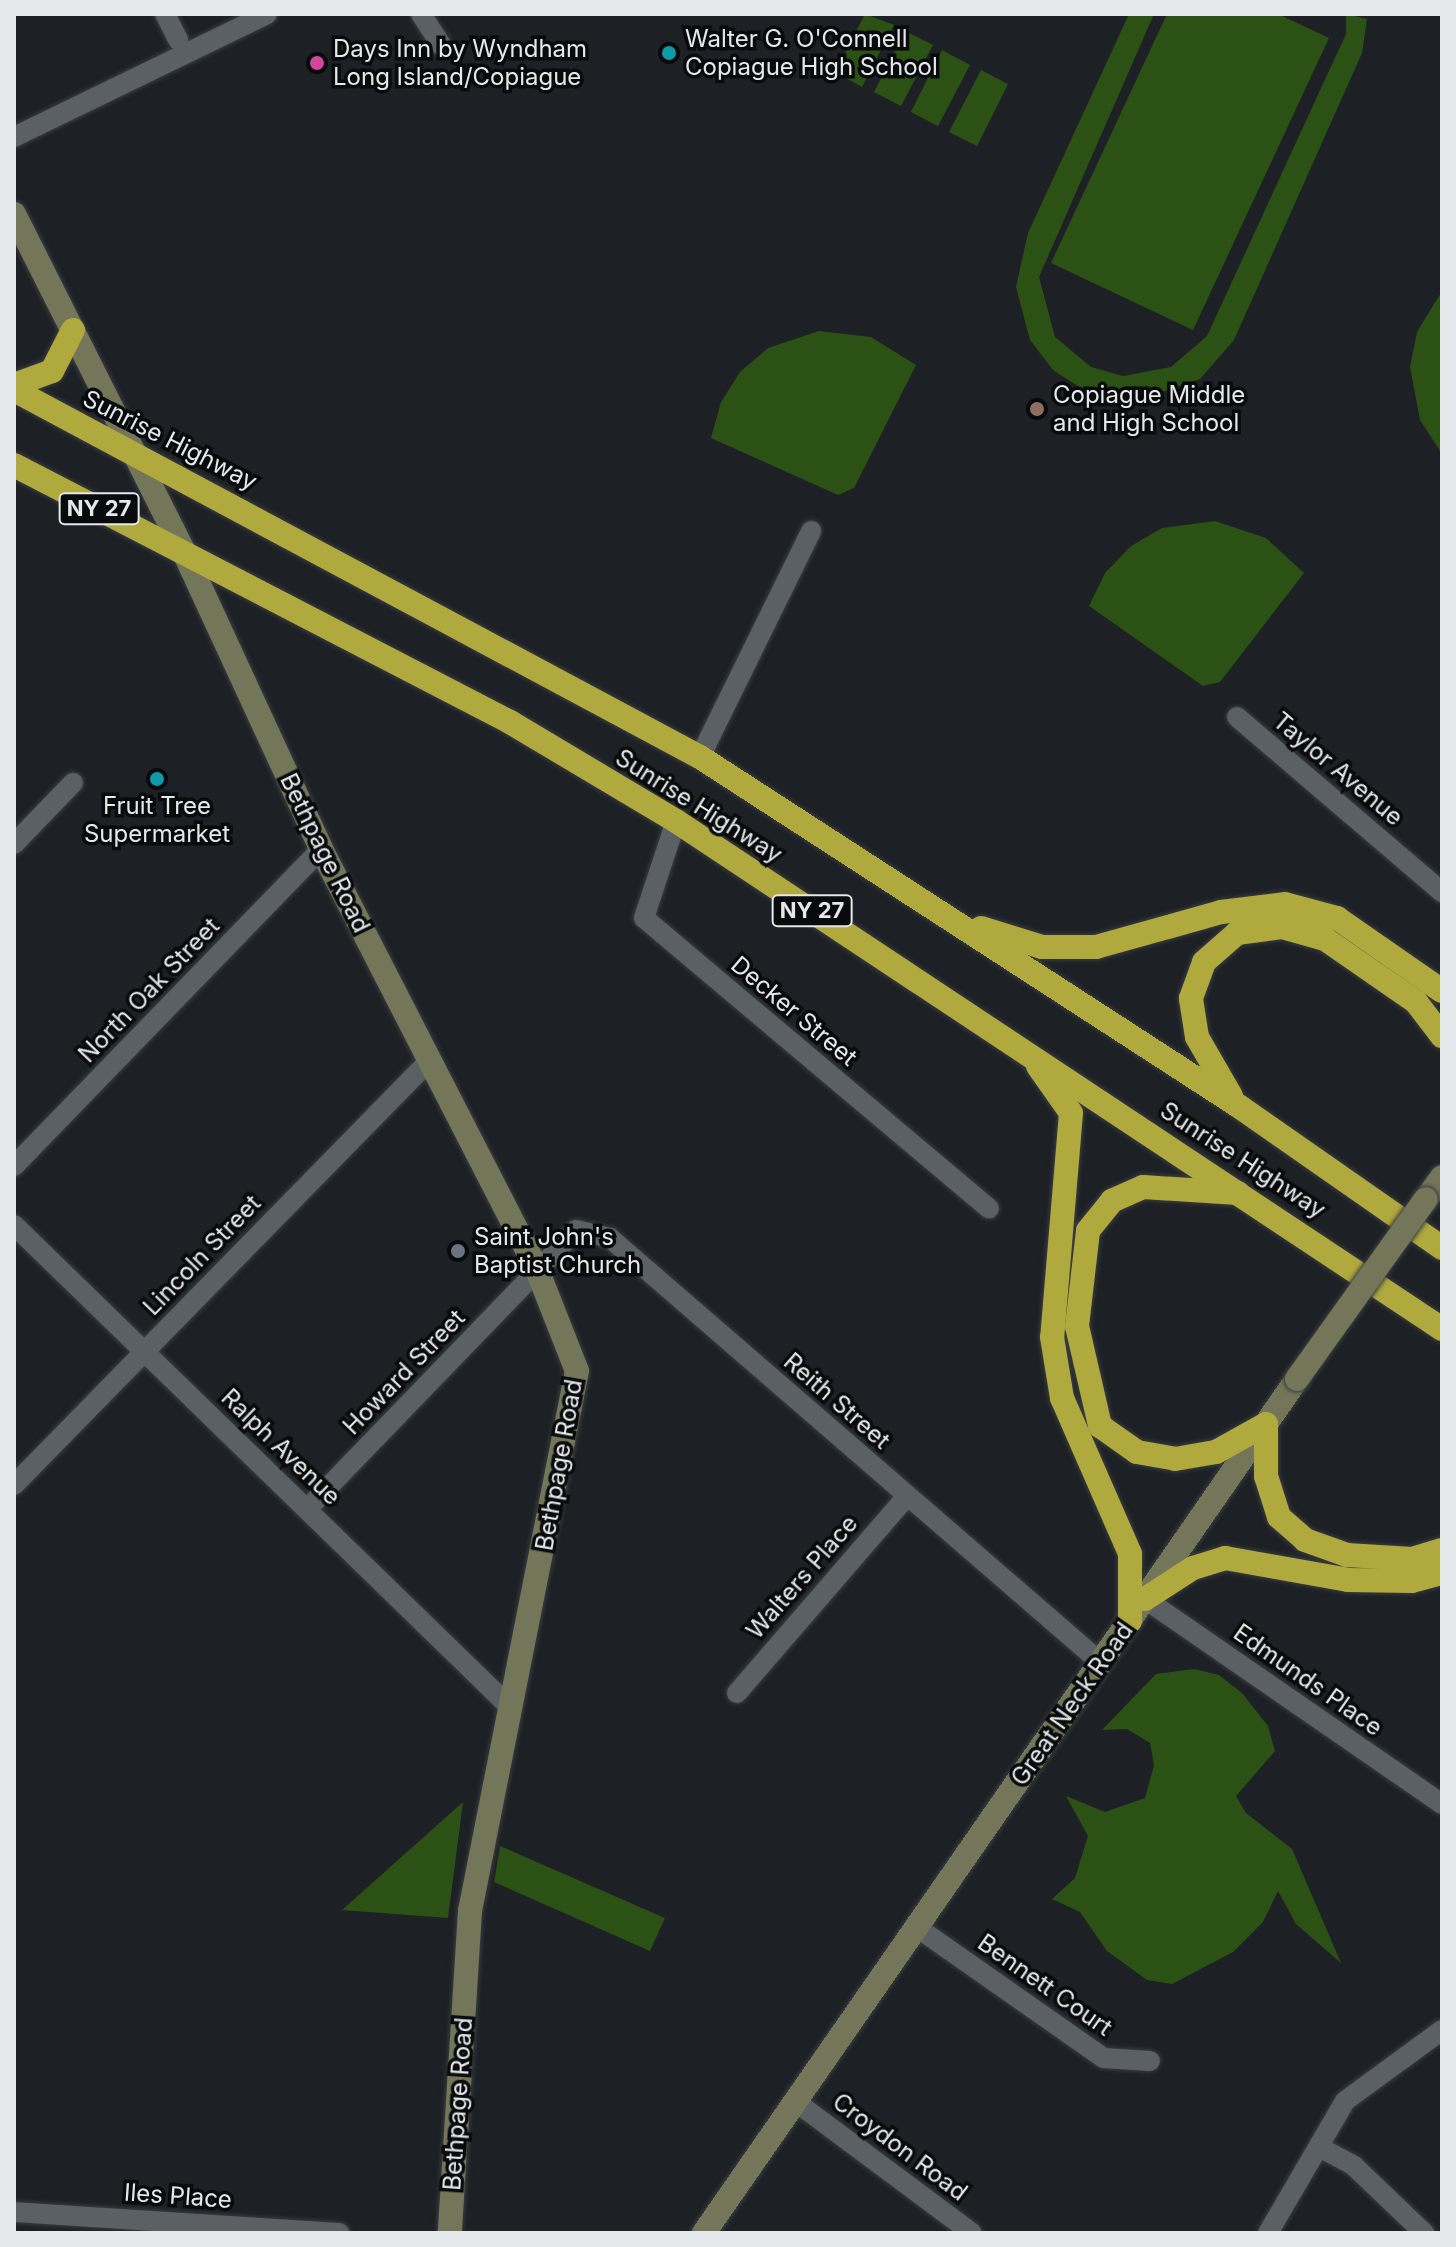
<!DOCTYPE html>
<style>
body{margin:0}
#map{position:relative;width:1456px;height:2247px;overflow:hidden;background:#1d2125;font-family:Inter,sans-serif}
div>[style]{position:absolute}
.green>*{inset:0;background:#2b5115}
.roads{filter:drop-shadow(0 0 2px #383c3f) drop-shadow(0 0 2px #383c3f)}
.street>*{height:20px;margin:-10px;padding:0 10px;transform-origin:10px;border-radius:10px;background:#5b6065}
.secondary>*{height:24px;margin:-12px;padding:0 12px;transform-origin:12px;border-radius:12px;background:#747659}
.highway>*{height:24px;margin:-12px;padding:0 12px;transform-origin:12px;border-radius:12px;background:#b0a93e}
.bridges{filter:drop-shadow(0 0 2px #383c3f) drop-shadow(0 0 2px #383c3f)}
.secondary-bridge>*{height:24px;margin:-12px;padding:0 12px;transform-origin:12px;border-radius:12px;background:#747659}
.dots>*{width:22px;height:22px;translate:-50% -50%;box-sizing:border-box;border:4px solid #090a0c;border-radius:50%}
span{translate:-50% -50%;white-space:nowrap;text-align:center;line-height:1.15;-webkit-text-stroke:7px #090a0c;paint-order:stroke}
.shield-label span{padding:2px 6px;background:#090a0c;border:2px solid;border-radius:6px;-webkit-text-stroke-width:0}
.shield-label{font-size:22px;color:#e5e8eb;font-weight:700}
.poi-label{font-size:24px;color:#e5e8eb}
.left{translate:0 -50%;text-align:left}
.street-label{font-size:24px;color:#e5e8eb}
.frame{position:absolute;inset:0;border:16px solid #e5e8eb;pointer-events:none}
</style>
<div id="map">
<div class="green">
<i style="clip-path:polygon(865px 14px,894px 25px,862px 87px,835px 72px)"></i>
<i style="clip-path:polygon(1129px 14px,1154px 14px,1039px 277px,1055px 337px,1091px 367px,1123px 376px,1171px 367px,1207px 336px,1346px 34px,1346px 14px,1367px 19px,1362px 53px,1234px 340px,1200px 379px,1135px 401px,1084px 390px,1053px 370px,1030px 340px,1016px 287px,1028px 233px)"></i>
<i style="clip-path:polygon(1167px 14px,1278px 14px,1329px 38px,1193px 330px,1051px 263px)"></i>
<i style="clip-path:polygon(905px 31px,933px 45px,901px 106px,874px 92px)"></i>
<i style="clip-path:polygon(942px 50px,970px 65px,938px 126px,911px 112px)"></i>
<i style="clip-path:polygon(981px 70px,1008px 84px,977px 146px,949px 132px)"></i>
<i style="clip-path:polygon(1442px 291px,1442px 454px,1420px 420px,1410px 367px,1417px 332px)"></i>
<i style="clip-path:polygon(819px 331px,871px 337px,916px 365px,854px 488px,838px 495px,711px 438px,721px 402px,740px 372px,768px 348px)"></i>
<i style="clip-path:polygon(1215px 521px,1266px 538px,1304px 573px,1220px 682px,1203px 686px,1089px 606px,1105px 573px,1131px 546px,1162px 528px)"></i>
<i style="clip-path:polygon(1194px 1669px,1219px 1675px,1242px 1693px,1268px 1726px,1275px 1751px,1236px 1796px,1246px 1813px,1292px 1849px,1341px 1963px,1296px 1924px,1278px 1891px,1263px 1922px,1233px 1952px,1172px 1984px,1147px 1980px,1107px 1951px,1080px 1912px,1052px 1899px,1075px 1878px,1088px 1836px,1066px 1796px,1105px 1812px,1145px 1798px,1154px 1765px,1150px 1743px,1127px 1729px,1102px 1730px,1156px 1674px)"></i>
<i style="clip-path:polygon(463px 1802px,448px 1918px,342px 1910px)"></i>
<i style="clip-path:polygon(500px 1846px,665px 1918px,650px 1951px,494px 1882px)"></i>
</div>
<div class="roads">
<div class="street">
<i style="left:165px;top:14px;width:29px;rotate:63deg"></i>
<i style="left:421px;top:14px;width:38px;rotate:57deg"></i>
<i style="left:14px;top:137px;width:281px;rotate:-25.9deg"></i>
<i style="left:1237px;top:717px;width:270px;rotate:40.5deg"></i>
<i style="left:700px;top:757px;width:252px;rotate:-63.8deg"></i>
<i style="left:676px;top:821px;width:102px;rotate:108.3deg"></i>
<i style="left:644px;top:918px;width:451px;rotate:40.1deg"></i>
<i style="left:14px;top:844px;width:85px;rotate:-46deg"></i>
<i style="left:14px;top:1166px;width:441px;rotate:-45.9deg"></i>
<i style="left:14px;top:1225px;width:693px;rotate:44.18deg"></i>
<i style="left:14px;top:1485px;width:592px;rotate:-45.62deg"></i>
<i style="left:308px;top:1508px;width:386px;rotate:-46deg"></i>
<i style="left:576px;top:1230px;width:35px;rotate:13deg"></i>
<i style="left:610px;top:1238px;width:648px;rotate:40.87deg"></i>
<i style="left:1145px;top:1599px;width:361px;rotate:34.6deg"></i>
<i style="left:737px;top:1693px;width:260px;rotate:-49.2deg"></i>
<i style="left:918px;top:1928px;width:227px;rotate:35deg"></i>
<i style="left:1104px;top:2058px;width:46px;rotate:3.7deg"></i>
<i style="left:796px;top:2102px;width:219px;rotate:36.7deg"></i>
<i style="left:1319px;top:2147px;width:40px;rotate:28deg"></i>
<i style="left:1354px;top:2166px;width:97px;rotate:43.7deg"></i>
<i style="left:14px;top:2212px;width:326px;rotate:3.7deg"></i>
<i style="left:1268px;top:2233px;width:153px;rotate:-59.7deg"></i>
<i style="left:1345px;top:2101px;width:120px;rotate:-36.2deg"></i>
</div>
<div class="secondary">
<i style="left:14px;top:214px;width:378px;rotate:63.3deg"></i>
<i style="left:184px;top:552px;width:327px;rotate:65.2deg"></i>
<i style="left:321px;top:849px;width:475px;rotate:62.8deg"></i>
<i style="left:538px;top:1272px;width:106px;rotate:68.5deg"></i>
<i style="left:577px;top:1371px;width:550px;rotate:101.21deg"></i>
<i style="left:470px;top:1911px;width:323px;rotate:93.6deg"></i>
<i style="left:1426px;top:1199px;width:27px;rotate:-54deg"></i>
<i style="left:704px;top:2233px;width:1040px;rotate:-55.22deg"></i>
</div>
<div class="highway">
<i style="left:14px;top:385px;width:40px;rotate:-20.2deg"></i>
<i style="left:52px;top:371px;width:46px;rotate:-62.9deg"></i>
<i style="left:14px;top:390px;width:778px;rotate:28.15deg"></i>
<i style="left:700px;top:757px;width:644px;rotate:32.95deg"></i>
<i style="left:1240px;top:1107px;width:246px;rotate:34.9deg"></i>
<i style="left:14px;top:465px;width:559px;rotate:27.39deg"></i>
<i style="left:510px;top:722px;width:193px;rotate:30.8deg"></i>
<i style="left:676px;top:821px;width:919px;rotate:33.55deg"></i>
<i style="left:981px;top:928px;width:64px;rotate:17.3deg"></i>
<i style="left:1042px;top:947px;width:54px"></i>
<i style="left:1096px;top:947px;width:130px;rotate:-15.6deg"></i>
<i style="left:1221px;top:912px;width:64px;rotate:-7.1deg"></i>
<i style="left:1285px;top:904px;width:54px;rotate:15.1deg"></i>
<i style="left:1337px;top:918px;width:128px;rotate:34.8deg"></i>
<i style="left:1038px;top:1066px;width:57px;rotate:54.9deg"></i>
<i style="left:1071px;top:1113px;width:225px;rotate:94.8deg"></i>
<i style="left:1052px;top:1337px;width:62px;rotate:80.7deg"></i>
<i style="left:1062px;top:1398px;width:170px;rotate:66.4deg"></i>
<i style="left:1130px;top:1554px;width:67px;rotate:90deg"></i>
<i style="left:1231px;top:1096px;width:68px;rotate:-120deg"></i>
<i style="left:1197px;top:1037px;width:39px;rotate:-99deg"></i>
<i style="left:1191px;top:998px;width:38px;rotate:-70deg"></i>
<i style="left:1204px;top:962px;width:44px;rotate:-41.3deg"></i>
<i style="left:1237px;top:933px;width:45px;rotate:-7.6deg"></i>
<i style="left:1282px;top:927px;width:45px;rotate:15.6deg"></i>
<i style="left:1325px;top:939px;width:111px;rotate:34.7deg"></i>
<i style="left:1416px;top:1002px;width:43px;rotate:52.6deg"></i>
<i style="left:1238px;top:1193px;width:95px;rotate:-176.4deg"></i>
<i style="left:1143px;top:1187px;width:34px;rotate:156deg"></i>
<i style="left:1112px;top:1201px;width:38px;rotate:129deg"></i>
<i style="left:1088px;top:1231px;width:96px;rotate:96.6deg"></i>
<i style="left:1077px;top:1326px;width:103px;rotate:77deg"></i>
<i style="left:1100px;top:1426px;width:45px;rotate:35.1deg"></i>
<i style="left:1137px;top:1452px;width:39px;rotate:10deg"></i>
<i style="left:1175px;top:1459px;width:42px;rotate:-9.7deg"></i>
<i style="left:1216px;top:1452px;width:57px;rotate:-29.2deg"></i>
<i style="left:1266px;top:1424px;width:52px;rotate:90deg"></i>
<i style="left:1266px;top:1476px;width:43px;rotate:72.4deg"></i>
<i style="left:1279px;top:1517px;width:35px;rotate:41deg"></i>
<i style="left:1305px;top:1540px;width:45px;rotate:19.7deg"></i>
<i style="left:1347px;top:1555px;width:65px;rotate:3.5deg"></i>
<i style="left:1412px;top:1559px;width:31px;rotate:-17deg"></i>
<i style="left:1145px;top:1599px;width:57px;rotate:-32.9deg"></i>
<i style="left:1193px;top:1568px;width:34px;rotate:-17deg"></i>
<i style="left:1225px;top:1558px;width:125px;rotate:10.1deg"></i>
<i style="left:1348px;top:1580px;width:64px;rotate:0.9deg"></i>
<i style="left:1412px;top:1581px;width:31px;rotate:-15deg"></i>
</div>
</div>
<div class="bridges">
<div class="secondary-bridge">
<i style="left:1297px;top:1379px;width:221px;rotate:-54.4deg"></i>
</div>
</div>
<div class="dots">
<i style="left:669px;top:53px;background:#0f9aa8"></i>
<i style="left:317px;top:63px;background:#d1479c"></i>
<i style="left:1037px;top:409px;background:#8d6e63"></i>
<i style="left:157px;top:779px;background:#0f9aa8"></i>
<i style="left:458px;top:1251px;background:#6b7280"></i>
</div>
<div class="shield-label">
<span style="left:99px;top:509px">NY 27</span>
<span style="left:812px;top:911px">NY 27</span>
</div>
<div class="poi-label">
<span class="left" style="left:685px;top:53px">Walter G. O'Connell<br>Copiague High School</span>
<span class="left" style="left:333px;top:63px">Days Inn by Wyndham<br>Long Island/Copiague</span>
<span class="left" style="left:1053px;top:409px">Copiague Middle<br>and High School</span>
<span style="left:157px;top:820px">Fruit Tree<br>Supermarket</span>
<span class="left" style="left:474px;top:1251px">Saint John's<br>Baptist Church</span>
</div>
<div class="street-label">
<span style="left:170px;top:440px;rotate:27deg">Sunrise Highway</span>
<span style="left:1338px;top:769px;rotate:40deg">Taylor Avenue</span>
<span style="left:699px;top:806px;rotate:32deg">Sunrise Highway</span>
<span style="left:325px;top:853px;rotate:64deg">Bethpage Road</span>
<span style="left:149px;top:990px;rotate:-46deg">North Oak Street</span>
<span style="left:794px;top:1011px;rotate:40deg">Decker Street</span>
<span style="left:1243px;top:1160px;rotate:33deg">Sunrise Highway</span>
<span style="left:202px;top:1255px;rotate:-46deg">Lincoln Street</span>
<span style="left:404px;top:1372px;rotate:-46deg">Howard Street</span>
<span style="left:837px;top:1401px;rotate:41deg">Reith Street</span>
<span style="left:281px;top:1447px;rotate:44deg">Ralph Avenue</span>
<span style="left:559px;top:1465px;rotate:-80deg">Bethpage Road</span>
<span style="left:802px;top:1577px;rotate:-49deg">Walters Place</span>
<span style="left:1308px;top:1680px;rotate:35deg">Edmunds Place</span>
<span style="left:1072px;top:1704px;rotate:-55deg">Great Neck Road</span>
<span style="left:1045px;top:1985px;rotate:35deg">Bennett Court</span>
<span style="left:458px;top:2104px;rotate:-86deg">Bethpage Road</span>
<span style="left:900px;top:2147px;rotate:37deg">Croydon Road</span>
<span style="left:178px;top:2196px;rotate:4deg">Iles Place</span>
</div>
<div class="frame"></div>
</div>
